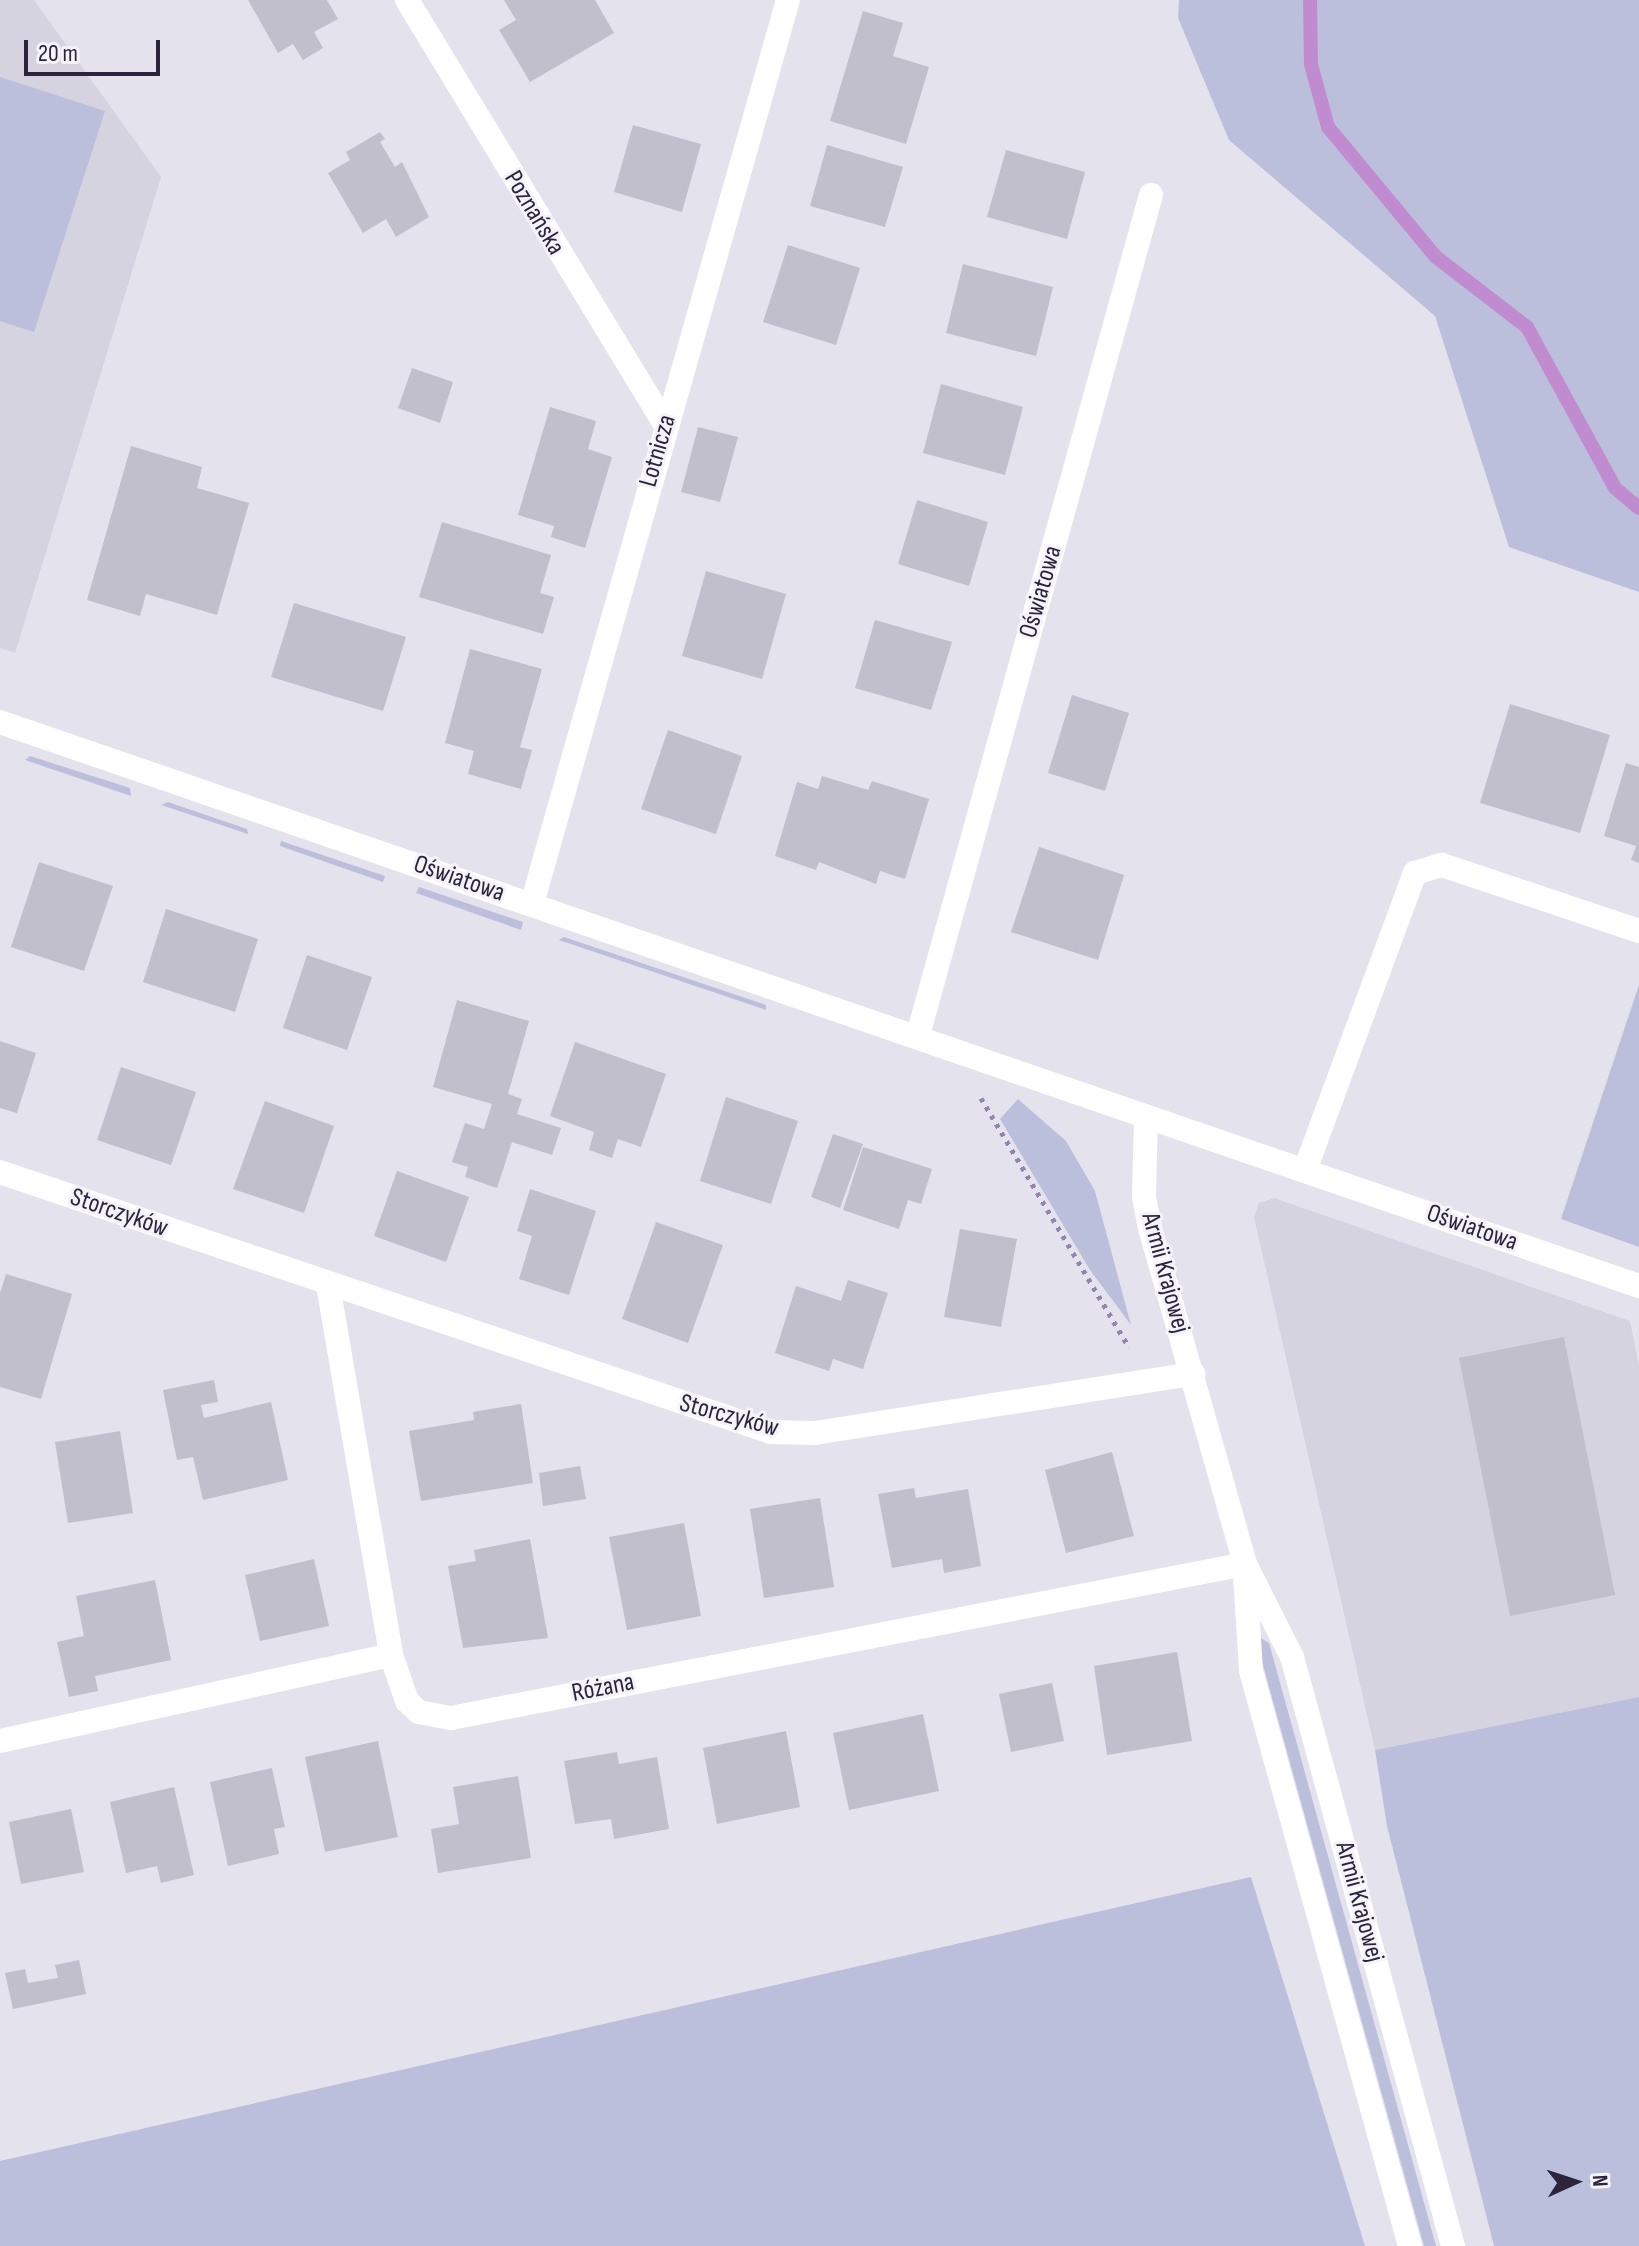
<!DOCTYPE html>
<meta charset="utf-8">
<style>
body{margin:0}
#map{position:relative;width:1639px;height:2246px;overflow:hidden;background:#e4e2ec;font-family:"Sofia Sans Condensed",sans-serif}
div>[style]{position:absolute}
.built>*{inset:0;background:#d6d3e0}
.green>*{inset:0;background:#bcbfdc}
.stream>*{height:14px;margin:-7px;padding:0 7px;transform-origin:7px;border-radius:7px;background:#c18ccf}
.building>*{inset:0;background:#c2bfcd}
.path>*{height:5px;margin-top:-2.5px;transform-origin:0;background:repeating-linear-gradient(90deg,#9284af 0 4px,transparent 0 10px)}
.minor>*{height:24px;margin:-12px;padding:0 12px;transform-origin:12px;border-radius:12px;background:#fff}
span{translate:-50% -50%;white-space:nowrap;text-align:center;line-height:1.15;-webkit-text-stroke:6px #f3f3f8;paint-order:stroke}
.street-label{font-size:26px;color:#2c233c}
.north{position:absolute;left:1535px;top:2142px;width:80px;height:80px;-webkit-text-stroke:6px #f3f3f8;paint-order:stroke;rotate:87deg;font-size:22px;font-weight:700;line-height:32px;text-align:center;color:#2c233c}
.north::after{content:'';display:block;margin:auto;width:28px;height:36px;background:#2c233c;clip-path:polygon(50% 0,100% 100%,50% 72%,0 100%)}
.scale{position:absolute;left:24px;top:40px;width:136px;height:36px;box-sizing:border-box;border:4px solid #2c233c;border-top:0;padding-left:10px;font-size:24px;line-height:28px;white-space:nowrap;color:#2c233c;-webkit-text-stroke:6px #f3f3f8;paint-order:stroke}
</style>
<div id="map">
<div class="built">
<i style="clip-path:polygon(0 0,34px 0,161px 177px,15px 653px,0 648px)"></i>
<i style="clip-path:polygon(1274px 1198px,1630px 1321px,1639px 1366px,1639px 1697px,1375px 1750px,1254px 1217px,1259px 1203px)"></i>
</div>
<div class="green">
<i style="clip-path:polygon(1179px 0,1639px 0,1639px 592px,1509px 547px,1435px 316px,1229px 140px,1178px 18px)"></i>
<i style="clip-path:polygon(0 77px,105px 111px,34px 332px,0 321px)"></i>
<i style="clip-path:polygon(30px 756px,130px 788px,131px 796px,25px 760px)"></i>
<i style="clip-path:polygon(168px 802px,247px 829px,248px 834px,161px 805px)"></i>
<i style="clip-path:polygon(281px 841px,385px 876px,383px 882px,280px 846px)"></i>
<i style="clip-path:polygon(419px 887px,523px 922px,521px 930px,416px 893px)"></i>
<i style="clip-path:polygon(564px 937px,766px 1005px,766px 1010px,559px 940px)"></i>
<i style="clip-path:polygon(1639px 985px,1639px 1247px,1561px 1219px)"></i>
<i style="clip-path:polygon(1018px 1099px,1066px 1141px,1095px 1191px,1131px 1325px,1090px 1270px,1000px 1119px)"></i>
<i style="clip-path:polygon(1261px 1638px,1269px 1643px,1436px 2246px,1424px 2246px,1258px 1647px)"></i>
<i style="clip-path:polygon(1639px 1697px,1639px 2246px,1494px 2246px,1387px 1826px,1375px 1750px)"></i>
<i style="clip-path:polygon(1251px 1877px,1365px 2246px,0 2246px,0 2161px)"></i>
</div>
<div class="stream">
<i style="left:1310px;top:0;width:64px;rotate:89.1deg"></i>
<i style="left:1311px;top:64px;width:65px;rotate:74.9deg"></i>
<i style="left:1328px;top:127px;width:169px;rotate:50.3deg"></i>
<i style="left:1436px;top:257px;width:115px;rotate:37.6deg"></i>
<i style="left:1527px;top:327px;width:183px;rotate:61.3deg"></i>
<i style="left:1615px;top:488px;width:31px;rotate:40deg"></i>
</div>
<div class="building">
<i style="clip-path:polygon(248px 0,327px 0,338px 19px,314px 32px,323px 48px,303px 60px,293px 44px,278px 53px)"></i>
<i style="clip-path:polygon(504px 0,595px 0,614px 33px,530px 82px,499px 30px,516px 20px)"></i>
<i style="clip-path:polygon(863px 11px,903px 23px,893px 56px,929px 67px,906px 144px,830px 121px)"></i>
<i style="clip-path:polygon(633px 125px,701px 144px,682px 212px,614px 192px)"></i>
<i style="clip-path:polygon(380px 132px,385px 139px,380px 142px,395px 167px,402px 162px,429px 217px,396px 237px,386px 219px,363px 233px,328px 173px,350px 160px,346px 152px)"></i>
<i style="clip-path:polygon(827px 145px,903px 167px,885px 227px,810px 206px)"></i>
<i style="clip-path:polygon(1006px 150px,1085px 172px,1067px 239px,987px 217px)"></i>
<i style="clip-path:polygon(788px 245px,860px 268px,836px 345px,763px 322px)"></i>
<i style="clip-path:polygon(963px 264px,1053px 287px,1036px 356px,946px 333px)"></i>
<i style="clip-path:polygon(412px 368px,453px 382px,440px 423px,398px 408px)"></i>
<i style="clip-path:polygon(941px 384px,1023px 407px,1005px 475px,923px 453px)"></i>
<i style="clip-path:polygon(550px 407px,596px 421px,588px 449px,612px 457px,585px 548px,551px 537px,554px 526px,518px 515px)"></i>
<i style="clip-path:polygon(698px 427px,738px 437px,720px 502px,681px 492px)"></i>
<i style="clip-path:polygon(131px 446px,202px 467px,197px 488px,249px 503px,217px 615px,146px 594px,140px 616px,87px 600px)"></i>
<i style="clip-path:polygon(917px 500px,988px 522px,969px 586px,898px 564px)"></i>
<i style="clip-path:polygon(442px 522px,551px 555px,540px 593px,554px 597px,543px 634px,419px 597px)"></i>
<i style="clip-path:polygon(706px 571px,786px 594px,762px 679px,682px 656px)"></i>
<i style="clip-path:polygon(294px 603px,406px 637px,383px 711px,271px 677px)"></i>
<i style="clip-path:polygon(875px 620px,952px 642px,931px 710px,855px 688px)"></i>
<i style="clip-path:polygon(470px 649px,542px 669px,520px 747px,532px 750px,521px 789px,468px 774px,474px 751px,445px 743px)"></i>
<i style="clip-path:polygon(1072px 695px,1129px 713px,1105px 791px,1048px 773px)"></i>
<i style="clip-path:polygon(1510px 704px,1610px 735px,1580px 833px,1480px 803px)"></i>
<i style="clip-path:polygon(668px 730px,742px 756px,716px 834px,641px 809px)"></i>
<i style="clip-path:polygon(1626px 763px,1639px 767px,1639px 863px,1631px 860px,1636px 846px,1604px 836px)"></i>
<i style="clip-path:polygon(822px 776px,868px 790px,872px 781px,929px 799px,905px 879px,880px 871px,876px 884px,819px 862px,816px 870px,775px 856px,797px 782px,818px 789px)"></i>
<i style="clip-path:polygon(1039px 847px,1124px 875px,1098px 960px,1011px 932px)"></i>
<i style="clip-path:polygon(39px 862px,113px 886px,84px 971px,11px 947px)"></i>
<i style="clip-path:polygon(166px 909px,258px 939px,235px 1012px,143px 982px)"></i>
<i style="clip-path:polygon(307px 955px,372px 977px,347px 1050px,283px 1028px)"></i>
<i style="clip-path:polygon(457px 1000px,529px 1021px,508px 1094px,522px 1099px,517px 1114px,561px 1128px,552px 1155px,512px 1142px,497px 1188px,465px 1177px,468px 1167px,452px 1162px,465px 1123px,484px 1129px,492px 1104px,433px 1087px)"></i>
<i style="clip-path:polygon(0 1041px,36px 1053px,17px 1113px,0 1108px)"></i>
<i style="clip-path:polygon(575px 1042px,666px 1074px,641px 1147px,618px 1139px,612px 1158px,589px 1150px,594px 1132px,550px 1116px)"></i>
<i style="clip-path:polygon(121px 1067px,196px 1092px,171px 1165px,97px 1140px)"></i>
<i style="clip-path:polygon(726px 1097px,798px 1121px,771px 1204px,700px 1181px)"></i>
<i style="clip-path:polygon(265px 1101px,334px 1126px,304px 1213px,233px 1189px)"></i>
<i style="clip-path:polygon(833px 1134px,863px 1144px,840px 1208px,811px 1197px)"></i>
<i style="clip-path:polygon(863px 1147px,932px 1169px,921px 1204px,908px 1200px,899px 1229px,843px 1210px)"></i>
<i style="clip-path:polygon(397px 1171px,469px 1197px,446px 1262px,374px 1236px)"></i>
<i style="clip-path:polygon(530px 1189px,596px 1211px,569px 1295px,519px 1279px,532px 1236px,517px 1231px)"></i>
<i style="clip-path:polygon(656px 1222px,723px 1245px,688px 1343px,622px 1319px)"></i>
<i style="clip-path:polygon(960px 1229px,1017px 1239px,1001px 1327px,944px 1317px)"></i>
<i style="clip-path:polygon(6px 1274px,72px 1294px,41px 1399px,0 1387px,0 1293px)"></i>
<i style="clip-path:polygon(848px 1280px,888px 1293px,863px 1369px,833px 1359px,829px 1371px,775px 1353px,796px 1286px,841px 1301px)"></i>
<i style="clip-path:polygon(1564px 1337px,1615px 1595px,1510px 1616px,1459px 1358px)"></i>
<i style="clip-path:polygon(214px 1380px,218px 1402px,201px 1405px,204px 1418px,271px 1402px,288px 1480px,203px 1500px,193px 1457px,177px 1460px,163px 1390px)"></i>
<i style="clip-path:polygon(521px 1404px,533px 1483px,421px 1501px,409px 1431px,474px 1420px,473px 1412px)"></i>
<i style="clip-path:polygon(120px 1431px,133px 1513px,68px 1523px,55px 1442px)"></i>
<i style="clip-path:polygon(1112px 1452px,1134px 1536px,1066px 1553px,1045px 1470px)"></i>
<i style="clip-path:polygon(580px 1466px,586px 1499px,543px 1506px,539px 1473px)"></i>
<i style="clip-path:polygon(914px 1488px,916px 1498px,968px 1489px,981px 1566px,944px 1573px,942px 1559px,892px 1568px,878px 1494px)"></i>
<i style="clip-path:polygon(820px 1498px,834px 1587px,764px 1598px,750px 1509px)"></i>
<i style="clip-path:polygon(684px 1523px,701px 1616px,627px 1630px,609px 1537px)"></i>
<i style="clip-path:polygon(530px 1539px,548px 1638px,463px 1648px,448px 1566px,476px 1561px,474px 1550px)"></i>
<i style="clip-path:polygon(314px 1559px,329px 1626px,260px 1641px,245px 1575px)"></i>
<i style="clip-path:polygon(155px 1580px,171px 1660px,95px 1676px,98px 1691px,69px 1697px,57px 1642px,84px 1636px,76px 1596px)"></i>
<i style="clip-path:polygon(1177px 1652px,1192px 1741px,1107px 1755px,1094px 1666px)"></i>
<i style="clip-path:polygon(1052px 1683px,1064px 1741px,1011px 1752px,999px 1694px)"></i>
<i style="clip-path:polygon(923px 1714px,939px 1791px,849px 1810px,833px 1733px)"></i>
<i style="clip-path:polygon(786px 1731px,800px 1807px,717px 1824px,703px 1748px)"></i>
<i style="clip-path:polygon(378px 1741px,398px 1837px,325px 1852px,305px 1757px)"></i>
<i style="clip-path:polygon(617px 1752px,619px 1764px,657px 1757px,669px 1829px,614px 1839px,611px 1819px,575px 1824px,564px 1761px)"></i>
<i style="clip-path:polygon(272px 1768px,285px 1827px,274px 1829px,279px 1854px,228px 1866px,210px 1782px)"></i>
<i style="clip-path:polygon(518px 1776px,531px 1858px,438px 1873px,431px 1829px,459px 1824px,453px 1787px)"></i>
<i style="clip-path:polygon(174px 1787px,194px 1875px,161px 1883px,157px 1866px,126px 1873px,110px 1802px)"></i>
<i style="clip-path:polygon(71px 1809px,84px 1872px,21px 1884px,9px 1822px)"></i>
<i style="clip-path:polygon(79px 1960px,86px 1994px,13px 2009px,5px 1973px,25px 1969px,28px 1983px,58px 1978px,55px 1965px)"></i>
</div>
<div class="path">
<i style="left:981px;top:1098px;width:290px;rotate:59.3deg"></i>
</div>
<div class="minor">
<i style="left:407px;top:0;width:496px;rotate:58.7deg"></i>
<i style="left:0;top:722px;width:1733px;rotate:18.99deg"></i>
<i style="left:532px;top:904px;width:940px;rotate:-74.19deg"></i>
<i style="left:918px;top:1035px;width:872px;rotate:-74.5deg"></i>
<i style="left:1146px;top:1118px;width:79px;rotate:91.5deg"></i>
<i style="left:1144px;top:1197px;width:32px;rotate:79deg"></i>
<i style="left:1150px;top:1228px;width:349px;rotate:74.2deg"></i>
<i style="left:1245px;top:1564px;width:104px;rotate:63.2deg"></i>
<i style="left:1292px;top:1657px;width:611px;rotate:74.71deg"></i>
<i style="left:1305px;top:1170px;width:317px;rotate:-69.7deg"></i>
<i style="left:1415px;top:873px;width:28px;rotate:-17deg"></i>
<i style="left:1442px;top:865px;width:208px;rotate:18.5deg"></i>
<i style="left:0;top:1172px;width:814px;rotate:18.64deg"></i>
<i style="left:771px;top:1432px;width:44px;rotate:1.3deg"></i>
<i style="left:815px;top:1433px;width:383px;rotate:-8.9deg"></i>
<i style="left:328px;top:1285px;width:375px;rotate:80.3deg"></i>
<i style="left:1245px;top:1575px;width:96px;rotate:86.4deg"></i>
<i style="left:1251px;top:1671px;width:597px;rotate:74.54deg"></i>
<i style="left:0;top:1741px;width:400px;rotate:-12.4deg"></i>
<i style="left:391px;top:1655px;width:49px;rotate:70.8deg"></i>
<i style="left:407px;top:1701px;width:16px;rotate:43deg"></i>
<i style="left:419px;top:1712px;width:33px;rotate:11deg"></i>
<i style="left:451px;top:1718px;width:809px;rotate:-10.98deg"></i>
</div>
<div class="street-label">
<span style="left:534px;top:213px;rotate:59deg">Poznańska</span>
<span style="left:658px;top:451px;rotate:-74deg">Lotnicza</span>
<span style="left:1041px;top:592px;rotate:-74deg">Oświatowa</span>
<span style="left:459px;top:879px;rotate:19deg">Oświatowa</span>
<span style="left:119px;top:1213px;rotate:19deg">Storczyków</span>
<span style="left:1472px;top:1228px;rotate:19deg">Oświatowa</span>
<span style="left:1165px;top:1273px;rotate:75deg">Armii Krajowej</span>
<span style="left:729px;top:1416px;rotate:15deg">Storczyków</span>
<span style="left:603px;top:1688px;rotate:-11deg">Różana</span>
<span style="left:1359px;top:1902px;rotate:75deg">Armii Krajowej</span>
</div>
<div class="north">N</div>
<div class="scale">20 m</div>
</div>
